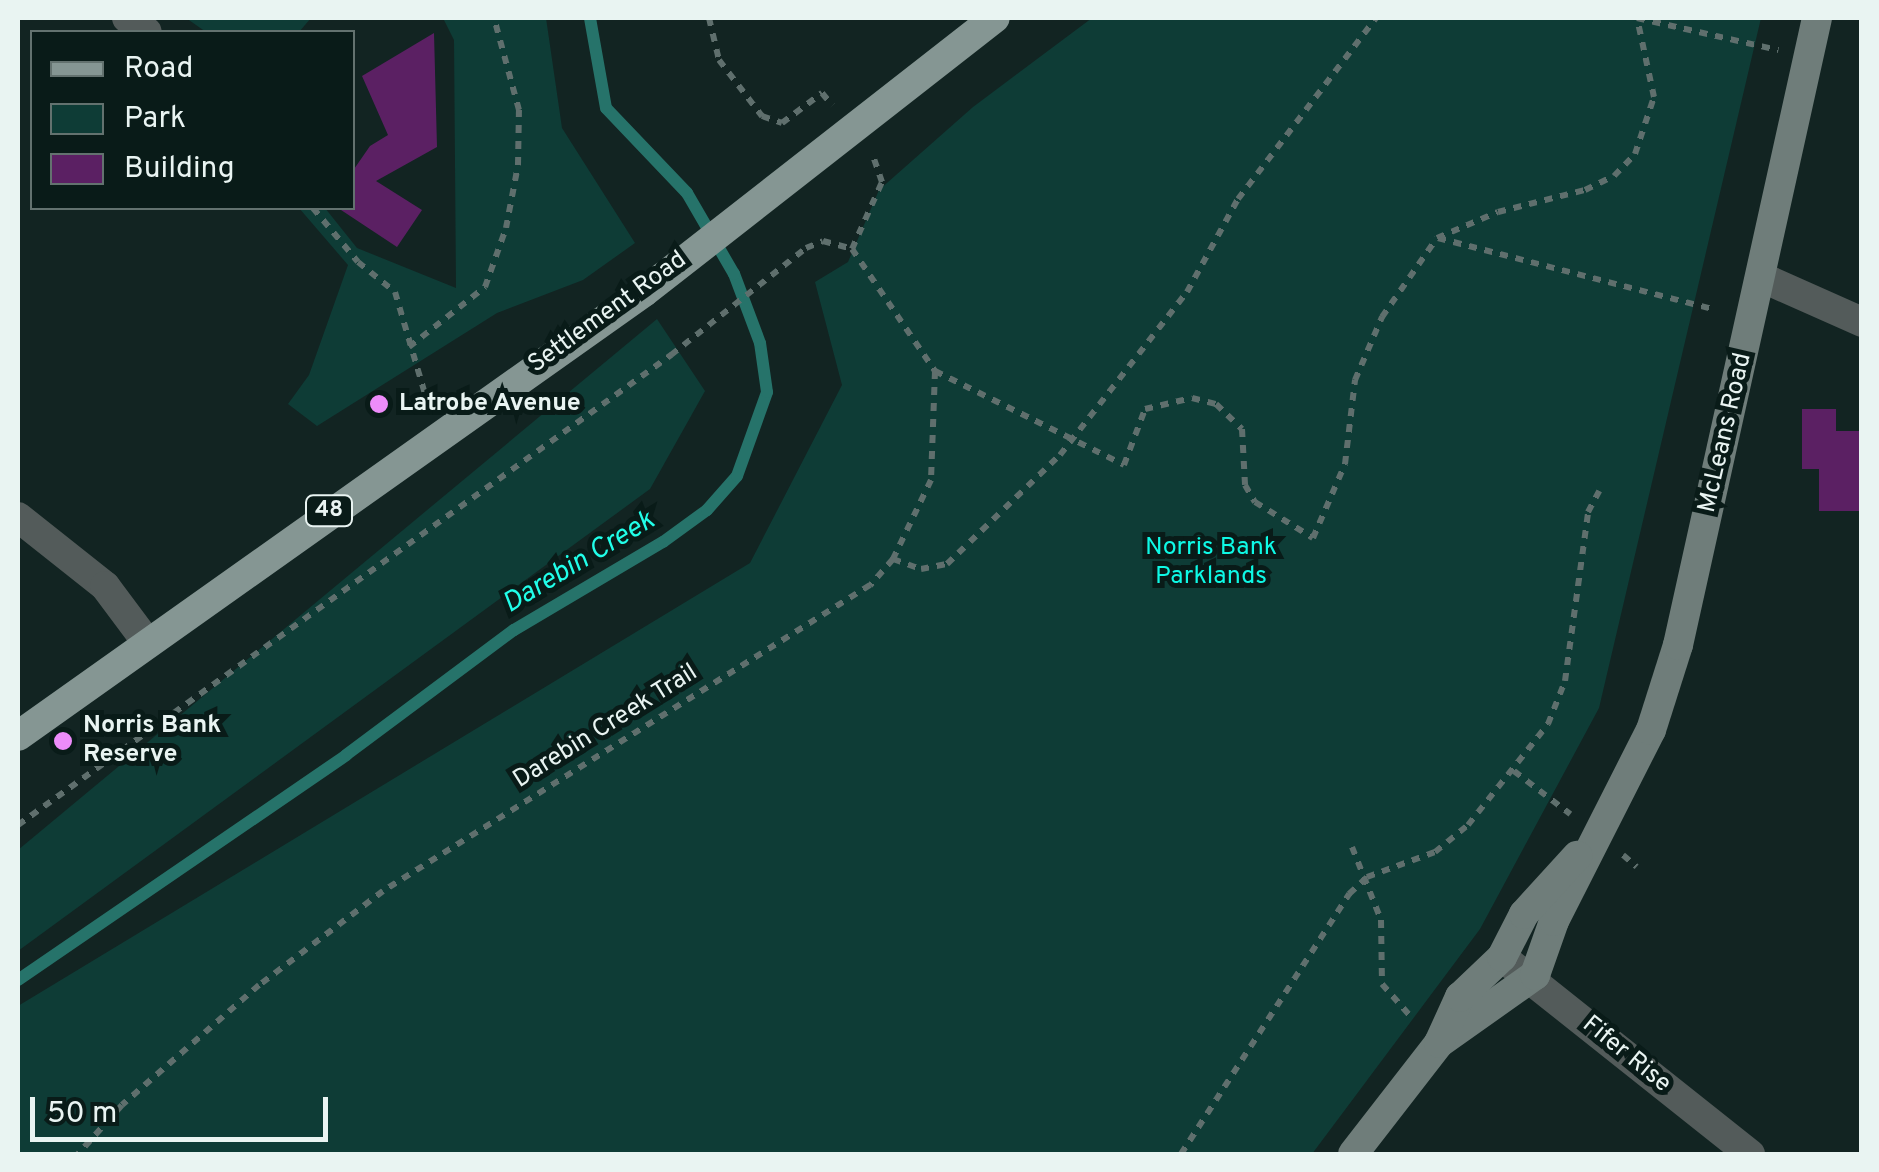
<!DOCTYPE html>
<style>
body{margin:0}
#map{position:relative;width:1879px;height:1172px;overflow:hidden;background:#122422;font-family:Overpass,sans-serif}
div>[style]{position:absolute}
.green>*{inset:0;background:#0e3c36}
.stream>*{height:12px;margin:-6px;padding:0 6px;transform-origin:6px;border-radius:6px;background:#26736a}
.building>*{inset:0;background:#5b2063}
.path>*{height:6px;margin-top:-3px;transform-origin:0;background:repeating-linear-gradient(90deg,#5f6f6d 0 8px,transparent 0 16px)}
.street>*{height:30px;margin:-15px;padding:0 15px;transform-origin:15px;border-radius:15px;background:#535b5a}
.secondary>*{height:30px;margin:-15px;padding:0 15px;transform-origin:15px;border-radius:15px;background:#6f7d7a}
.primary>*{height:30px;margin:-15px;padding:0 15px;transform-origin:15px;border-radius:15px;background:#859693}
.dots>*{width:28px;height:28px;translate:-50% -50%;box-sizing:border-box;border:5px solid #091b18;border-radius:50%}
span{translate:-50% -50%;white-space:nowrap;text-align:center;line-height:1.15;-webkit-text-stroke:10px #091b18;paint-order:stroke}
.shield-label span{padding:2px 8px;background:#091b18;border:2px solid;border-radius:8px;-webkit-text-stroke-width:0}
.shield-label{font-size:22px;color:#e9f4f2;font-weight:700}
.street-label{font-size:25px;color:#e9f4f2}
.poi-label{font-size:25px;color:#e9f4f2;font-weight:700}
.left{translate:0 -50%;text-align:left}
.park-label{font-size:25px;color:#0ef9e5}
.water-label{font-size:28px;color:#21fee9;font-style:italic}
.frame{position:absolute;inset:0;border:20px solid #e9f4f2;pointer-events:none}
.legend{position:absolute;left:30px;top:30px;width:325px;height:180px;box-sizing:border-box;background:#091b18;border:2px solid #63726f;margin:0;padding:12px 18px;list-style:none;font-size:30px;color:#e9f4f2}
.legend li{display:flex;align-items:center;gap:20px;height:50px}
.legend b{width:50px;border:2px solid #63726f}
.scale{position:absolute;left:30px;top:1097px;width:298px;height:45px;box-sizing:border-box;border:5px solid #e9f4f2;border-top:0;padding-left:12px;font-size:30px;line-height:35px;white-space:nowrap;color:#e9f4f2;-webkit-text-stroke:8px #091b18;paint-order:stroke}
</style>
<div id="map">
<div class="green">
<i style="clip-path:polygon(186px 18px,311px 18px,299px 32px,206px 32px)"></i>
<i style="clip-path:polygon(443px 18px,546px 18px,562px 128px,635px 243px,583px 280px,497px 313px,317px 426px,288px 404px,309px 375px,348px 265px,299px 208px,325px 208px,357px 248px,456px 288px,454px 40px)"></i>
<i style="clip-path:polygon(1092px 18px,1761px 18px,1599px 708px,1480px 929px,1312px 1154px,18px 1154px,18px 1006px,750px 563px,842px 385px,815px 282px,848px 262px,879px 190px,973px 107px)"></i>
<i style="clip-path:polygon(657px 319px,705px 391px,650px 489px,18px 951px,18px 850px)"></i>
</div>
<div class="stream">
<i style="left:18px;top:980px;width:398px;rotate:-34.4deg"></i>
<i style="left:346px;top:755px;width:209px;rotate:-36.7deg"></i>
<i style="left:514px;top:630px;width:173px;rotate:-30.6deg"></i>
<i style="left:663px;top:542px;width:54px;rotate:-36deg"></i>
<i style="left:707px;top:510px;width:45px;rotate:-48.6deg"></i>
<i style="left:737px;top:476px;width:89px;rotate:-70.3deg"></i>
<i style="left:767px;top:392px;width:49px;rotate:-98.1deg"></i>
<i style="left:760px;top:343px;width:74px;rotate:-110.6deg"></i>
<i style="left:734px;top:274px;width:94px;rotate:-120.1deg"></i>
<i style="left:687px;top:193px;width:117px;rotate:-133.6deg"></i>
<i style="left:606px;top:108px;width:91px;rotate:-100.1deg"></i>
</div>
<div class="building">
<i style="clip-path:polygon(434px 33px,437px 147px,376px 181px,422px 210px,397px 247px,338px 208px,352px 208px,352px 172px,370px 146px,388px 135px,362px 76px)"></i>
<i style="clip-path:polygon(1802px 409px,1836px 409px,1836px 431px,1862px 431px,1862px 511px,1819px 511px,1819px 469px,1802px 469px)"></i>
</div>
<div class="path">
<i style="left:709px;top:18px;width:43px;rotate:76.6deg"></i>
<i style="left:719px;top:60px;width:71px;rotate:52.5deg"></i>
<i style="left:762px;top:116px;width:21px;rotate:19deg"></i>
<i style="left:782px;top:123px;width:50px;rotate:-36.9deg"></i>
<i style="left:822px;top:93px;width:16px;rotate:50deg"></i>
<i style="left:1637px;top:18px;width:145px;rotate:12.8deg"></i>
<i style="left:313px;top:208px;width:70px;rotate:50.2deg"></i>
<i style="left:358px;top:262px;width:48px;rotate:39deg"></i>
<i style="left:395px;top:292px;width:117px;rotate:73.6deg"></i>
<i style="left:1438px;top:238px;width:287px;rotate:14.5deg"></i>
<i style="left:852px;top:249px;width:73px;rotate:-65.9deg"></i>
<i style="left:882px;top:182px;width:31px;rotate:-109deg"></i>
<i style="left:409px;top:347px;width:97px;rotate:-38.3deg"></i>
<i style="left:485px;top:287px;width:63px;rotate:-70.4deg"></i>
<i style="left:506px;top:228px;width:64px;rotate:-79.2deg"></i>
<i style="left:518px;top:165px;width:55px;rotate:-89deg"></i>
<i style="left:519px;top:110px;width:95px;rotate:-105.2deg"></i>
<i style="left:935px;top:371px;width:211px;rotate:26.4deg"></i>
<i style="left:1124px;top:465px;width:60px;rotate:-69.4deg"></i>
<i style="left:1145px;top:409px;width:48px;rotate:-13.2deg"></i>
<i style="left:1192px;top:398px;width:25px;rotate:14deg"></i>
<i style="left:1216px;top:404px;width:36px;rotate:44deg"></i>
<i style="left:1242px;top:429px;width:56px;rotate:86.9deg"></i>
<i style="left:1245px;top:485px;width:20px;rotate:60deg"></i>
<i style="left:1255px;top:502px;width:68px;rotate:31.8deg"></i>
<i style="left:1313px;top:538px;width:81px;rotate:-66.6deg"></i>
<i style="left:1345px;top:464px;width:85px;rotate:-83.2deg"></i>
<i style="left:1355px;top:380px;width:69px;rotate:-66.8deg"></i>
<i style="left:1382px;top:317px;width:96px;rotate:-55.2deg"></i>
<i style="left:1437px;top:238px;width:66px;rotate:-23.1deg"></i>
<i style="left:1498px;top:212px;width:90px;rotate:-14.2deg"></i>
<i style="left:1585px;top:190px;width:32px;rotate:-26deg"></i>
<i style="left:1614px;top:176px;width:30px;rotate:-46deg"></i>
<i style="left:1635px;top:154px;width:60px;rotate:-71.6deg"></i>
<i style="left:1654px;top:97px;width:81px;rotate:-102.1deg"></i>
<i style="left:893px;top:559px;width:30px;rotate:20deg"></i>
<i style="left:921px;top:569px;width:26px;rotate:-11deg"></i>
<i style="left:947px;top:564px;width:157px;rotate:-44deg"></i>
<i style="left:1060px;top:455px;width:207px;rotate:-52.1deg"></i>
<i style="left:1187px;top:292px;width:106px;rotate:-61.3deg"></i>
<i style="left:1238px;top:199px;width:228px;rotate:-52.7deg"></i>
<i style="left:1514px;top:771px;width:71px;rotate:37.5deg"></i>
<i style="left:18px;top:825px;width:805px;rotate:-35.74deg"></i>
<i style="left:671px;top:355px;width:172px;rotate:-38.4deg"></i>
<i style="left:806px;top:248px;width:18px;rotate:-22deg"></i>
<i style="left:823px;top:241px;width:30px;rotate:15deg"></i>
<i style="left:852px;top:249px;width:148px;rotate:55.8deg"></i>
<i style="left:935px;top:371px;width:109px;rotate:92.1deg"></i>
<i style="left:931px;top:480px;width:88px;rotate:115.7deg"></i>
<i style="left:893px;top:559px;width:35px;rotate:131deg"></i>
<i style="left:870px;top:585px;width:575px;rotate:147.86deg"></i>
<i style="left:383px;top:891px;width:156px;rotate:142.8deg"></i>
<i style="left:259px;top:985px;width:182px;rotate:138.8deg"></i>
<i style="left:122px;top:1105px;width:66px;rotate:131.9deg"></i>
<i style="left:1352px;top:847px;width:79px;rotate:68.3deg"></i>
<i style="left:1381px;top:920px;width:64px;rotate:89.1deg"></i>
<i style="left:1382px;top:984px;width:45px;rotate:48.6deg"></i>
<i style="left:1623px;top:855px;width:18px;rotate:41deg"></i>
<i style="left:1181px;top:1154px;width:310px;rotate:-57.1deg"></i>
<i style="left:1349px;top:894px;width:25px;rotate:-43deg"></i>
<i style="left:1367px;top:877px;width:72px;rotate:-20.2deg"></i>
<i style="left:1435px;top:852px;width:43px;rotate:-39.3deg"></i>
<i style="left:1468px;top:825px;width:129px;rotate:-51.6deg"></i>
<i style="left:1548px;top:724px;width:46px;rotate:-68.4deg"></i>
<i style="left:1565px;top:681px;width:171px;rotate:-82.2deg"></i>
<i style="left:1588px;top:512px;width:24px;rotate:-62deg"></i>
</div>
<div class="street">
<i style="left:127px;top:18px;width:24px;rotate:35deg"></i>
<i style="left:1761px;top:277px;width:111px;rotate:24deg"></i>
<i style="left:18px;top:517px;width:111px;rotate:38.4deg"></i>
<i style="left:105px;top:586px;width:69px;rotate:53.3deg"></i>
<i style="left:1502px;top:957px;width:317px;rotate:38.5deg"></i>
</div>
<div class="secondary">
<i style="left:1439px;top:1043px;width:118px;rotate:-35.3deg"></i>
<i style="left:1535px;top:975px;width:57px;rotate:-70.6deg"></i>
<i style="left:1554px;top:921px;width:214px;rotate:-63.1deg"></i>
<i style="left:1651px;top:730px;width:89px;rotate:-72.4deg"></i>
<i style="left:1678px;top:645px;width:642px;rotate:-77.5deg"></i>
<i style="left:1353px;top:1154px;width:140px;rotate:-52.2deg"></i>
<i style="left:1439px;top:1043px;width:51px;rotate:-65.5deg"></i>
<i style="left:1460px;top:997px;width:58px;rotate:-43.6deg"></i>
<i style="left:1502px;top:957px;width:48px;rotate:-62.9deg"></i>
<i style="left:1524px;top:914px;width:79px;rotate:-47.6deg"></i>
</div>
<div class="primary">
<i style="left:18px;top:736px;width:767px;rotate:-35.35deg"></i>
<i style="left:644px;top:292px;width:445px;rotate:-38deg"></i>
</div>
<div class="dots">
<i style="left:379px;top:404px;background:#ed8cfa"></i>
<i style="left:63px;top:741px;background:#ed8cfa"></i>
</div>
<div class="shield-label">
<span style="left:329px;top:511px">48</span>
</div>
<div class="street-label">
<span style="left:608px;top:313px;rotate:-36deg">Settlement Road</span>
<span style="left:1726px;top:433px;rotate:-77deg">McLeans Road</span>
<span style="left:606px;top:727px;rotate:-32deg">Darebin Creek Trail</span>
<span style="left:1626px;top:1055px;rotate:39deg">Fifer Rise</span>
</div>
<div class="poi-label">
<span class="left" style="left:399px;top:404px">Latrobe Avenue</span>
<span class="left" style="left:83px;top:741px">Norris Bank<br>Reserve</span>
</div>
<div class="park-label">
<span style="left:1211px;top:563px">Norris Bank<br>Parklands</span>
</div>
<div class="water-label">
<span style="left:579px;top:563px;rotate:-31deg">Darebin Creek</span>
</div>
<div class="frame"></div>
<ul class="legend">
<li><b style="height:12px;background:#859693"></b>Road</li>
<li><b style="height:28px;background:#0e3c36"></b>Park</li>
<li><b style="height:28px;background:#5b2063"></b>Building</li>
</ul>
<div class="scale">50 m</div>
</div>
